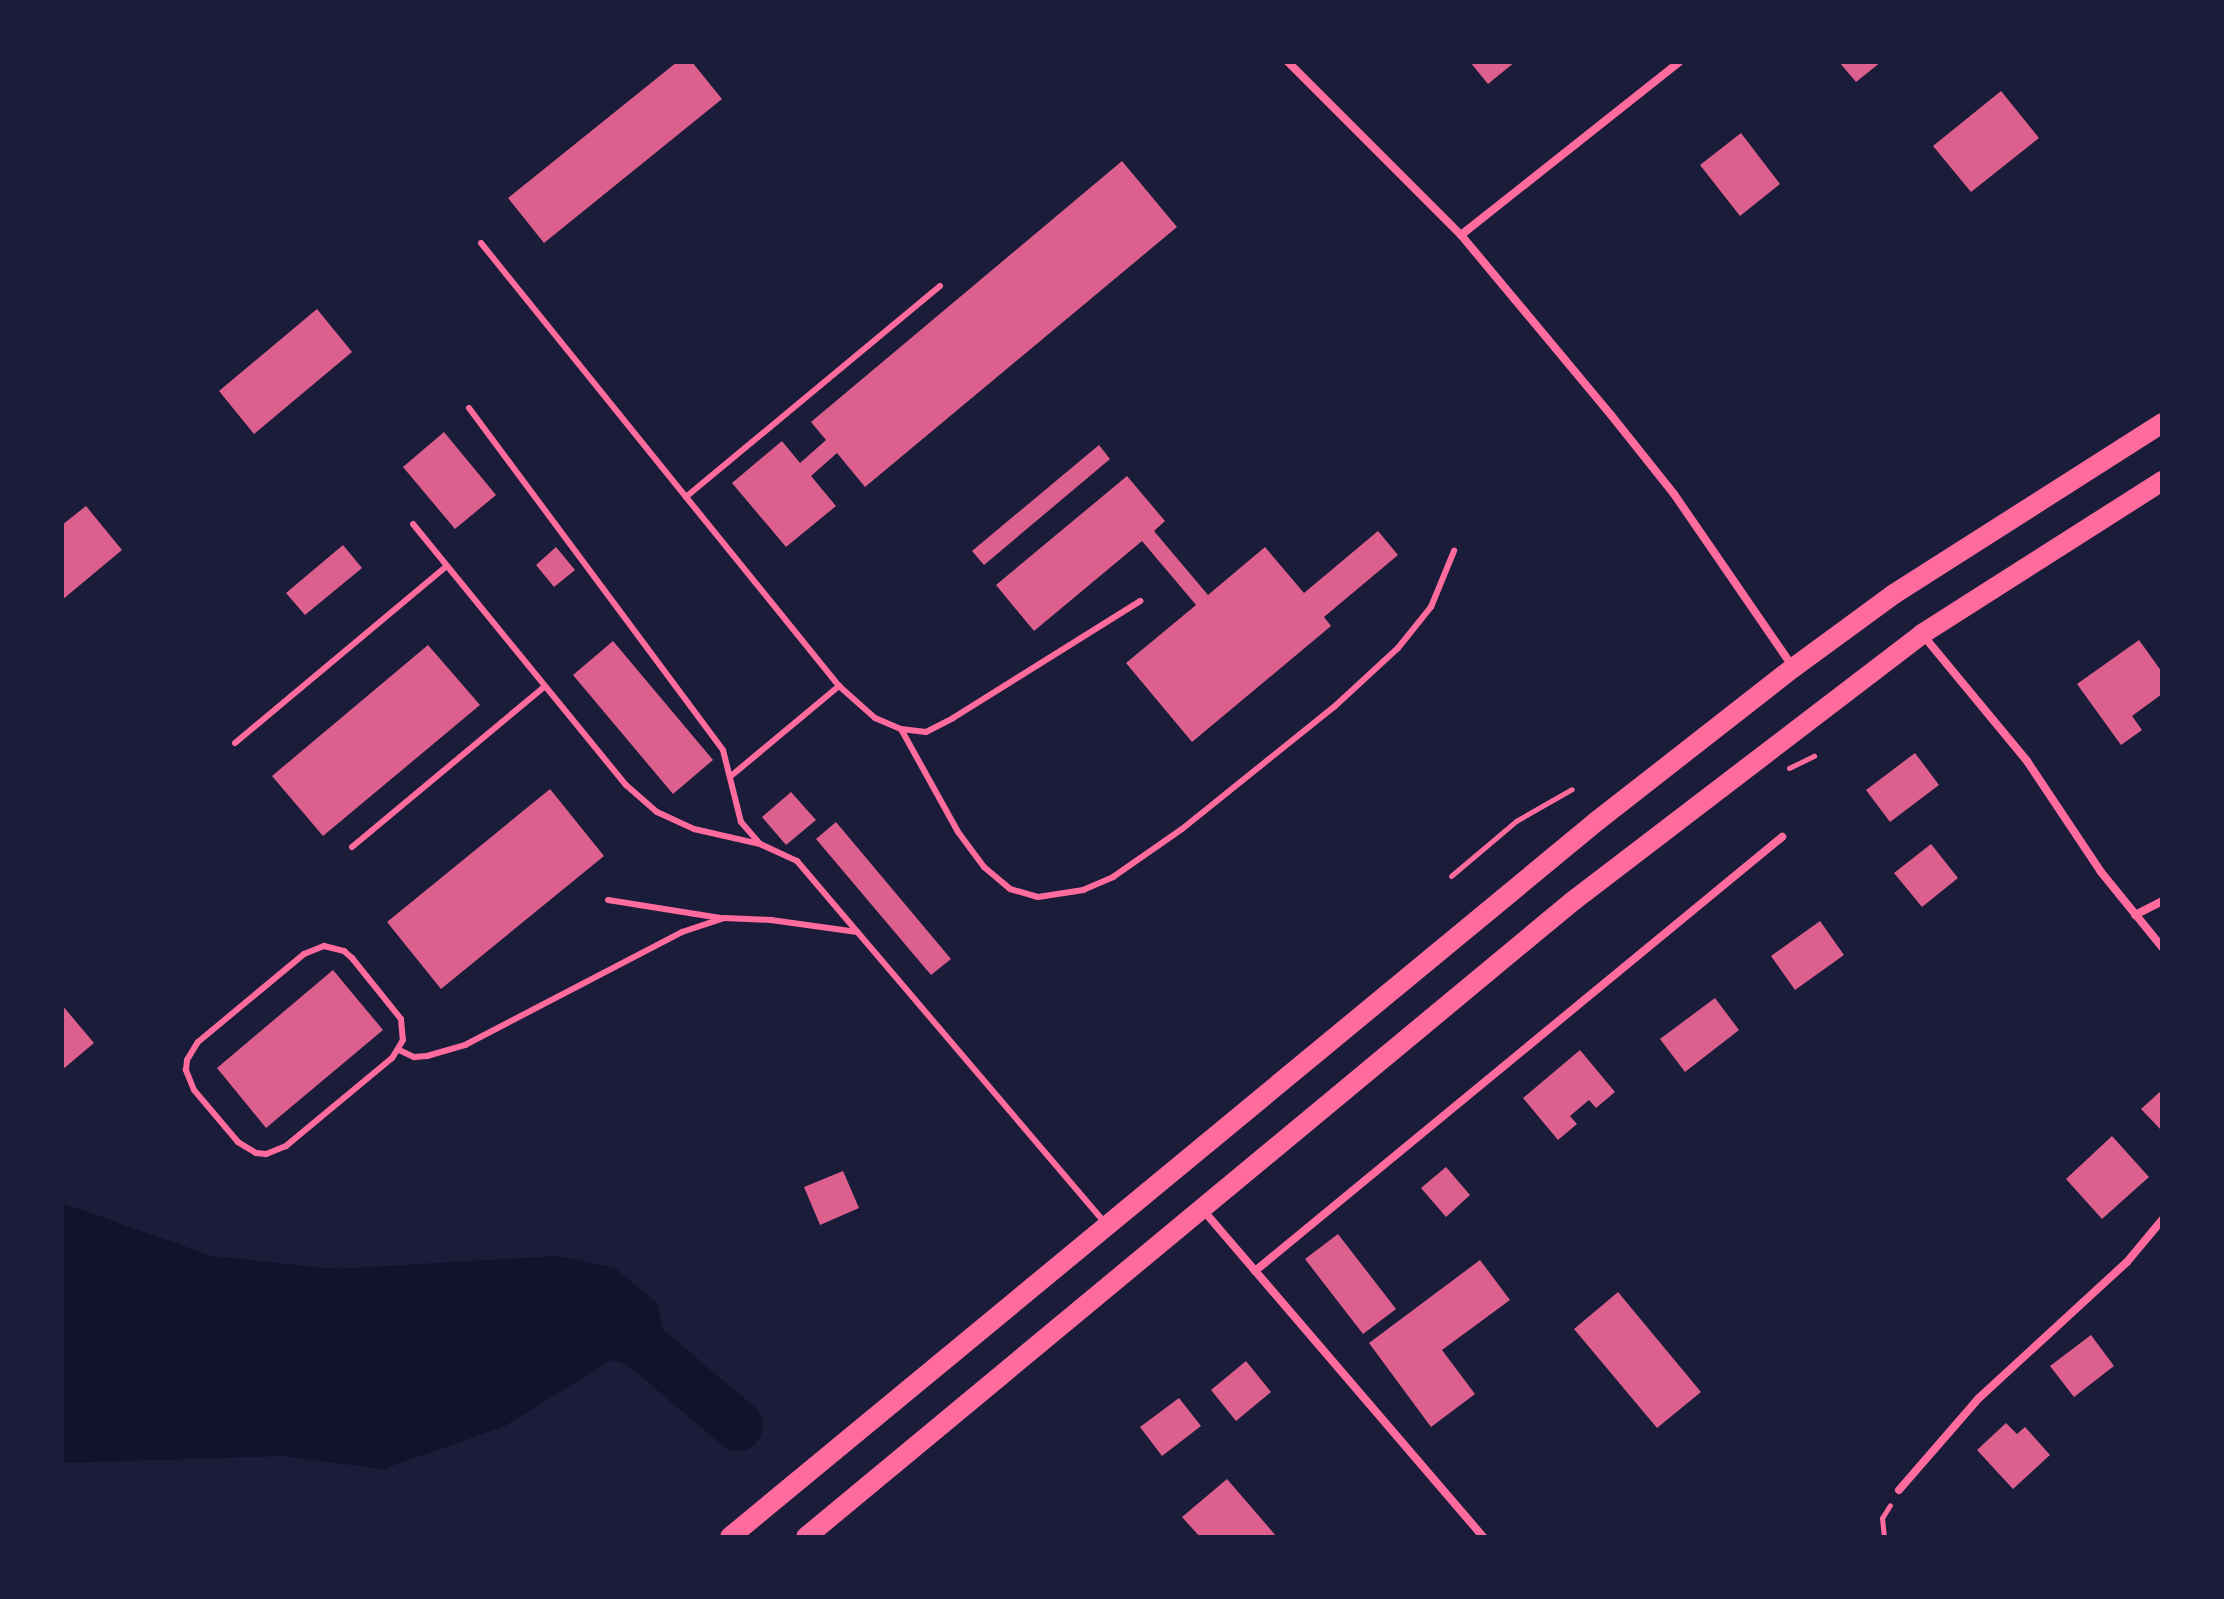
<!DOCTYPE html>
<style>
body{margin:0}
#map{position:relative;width:2224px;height:1599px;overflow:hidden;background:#1b1b3a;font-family:"IBM Plex Serif",serif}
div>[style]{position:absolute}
.water>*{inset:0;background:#12122b}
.river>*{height:50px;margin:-25px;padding:0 25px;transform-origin:25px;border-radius:25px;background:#12122b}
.building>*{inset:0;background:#dd5f8e}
.path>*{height:5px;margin:-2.5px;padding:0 2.5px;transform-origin:2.5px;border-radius:2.5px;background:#ff6b9d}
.service>*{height:6px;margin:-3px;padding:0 3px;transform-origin:3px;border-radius:3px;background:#ff6b9d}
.minor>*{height:8px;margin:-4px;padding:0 4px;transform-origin:4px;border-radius:4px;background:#ff6b9d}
.primary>*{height:20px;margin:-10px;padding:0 10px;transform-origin:10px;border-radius:10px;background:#ff6b9d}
span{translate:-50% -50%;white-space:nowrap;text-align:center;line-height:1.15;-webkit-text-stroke:8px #1b1b3a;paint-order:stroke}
.frame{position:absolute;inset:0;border:64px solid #1b1b3a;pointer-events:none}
</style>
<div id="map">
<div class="water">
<i style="clip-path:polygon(62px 1203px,212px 1256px,336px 1269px,557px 1256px,615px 1268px,658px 1304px,671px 1378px,612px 1360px,503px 1427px,383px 1469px,282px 1456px,64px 1463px)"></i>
</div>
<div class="river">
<i style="left:615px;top:1328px;width:43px;rotate:33.7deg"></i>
<i style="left:651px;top:1352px;width:114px;rotate:40.4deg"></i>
</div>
<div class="building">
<i style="clip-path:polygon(677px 62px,692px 62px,722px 99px,544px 243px,508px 198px)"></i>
<i style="clip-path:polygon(1470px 62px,1515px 62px,1488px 84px)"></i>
<i style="clip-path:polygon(1839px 62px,1881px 62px,1856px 82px)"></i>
<i style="clip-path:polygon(2001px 91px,2039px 138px,1971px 192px,1933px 146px)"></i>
<i style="clip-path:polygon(1741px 133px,1780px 184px,1740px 216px,1700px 165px)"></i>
<i style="clip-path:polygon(1122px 161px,1177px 227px,865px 487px,837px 453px,811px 476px,836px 506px,786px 547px,732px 483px,782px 441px,800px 463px,826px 440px,811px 422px)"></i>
<i style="clip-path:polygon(317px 309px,352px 352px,254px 434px,219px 391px)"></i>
<i style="clip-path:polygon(444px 432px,496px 495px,455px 529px,403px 467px)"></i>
<i style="clip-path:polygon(1099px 445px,1110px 459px,984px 565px,972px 551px)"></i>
<i style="clip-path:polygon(1127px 476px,1165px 521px,1154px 531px,1208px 595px,1265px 547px,1304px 593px,1378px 531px,1398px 555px,1324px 617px,1331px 626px,1192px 742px,1126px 663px,1196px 605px,1142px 541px,1034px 631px,996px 585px)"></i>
<i style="clip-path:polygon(86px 506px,122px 550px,62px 600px,62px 525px)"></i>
<i style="clip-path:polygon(343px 545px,362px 568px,305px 615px,286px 593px)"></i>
<i style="clip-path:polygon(556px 547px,575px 570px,554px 587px,536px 565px)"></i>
<i style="clip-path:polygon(2139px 640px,2162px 672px,2162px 694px,2132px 716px,2142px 730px,2121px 745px,2077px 684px)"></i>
<i style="clip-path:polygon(613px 641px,713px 760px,673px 794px,573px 675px)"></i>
<i style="clip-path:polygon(428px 645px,480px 705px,323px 836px,272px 776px)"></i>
<i style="clip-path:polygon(1915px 753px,1939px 785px,1890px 822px,1866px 790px)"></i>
<i style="clip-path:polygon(550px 789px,604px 856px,441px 989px,387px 922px)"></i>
<i style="clip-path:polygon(791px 792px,816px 820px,786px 845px,762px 817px)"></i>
<i style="clip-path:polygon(836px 822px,951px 959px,931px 975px,816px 839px)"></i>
<i style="clip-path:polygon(1931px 844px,1958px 878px,1922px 907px,1894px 873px)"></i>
<i style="clip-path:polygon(1820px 921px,1844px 955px,1795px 990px,1771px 956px)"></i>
<i style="clip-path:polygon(333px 970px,383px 1030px,266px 1128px,217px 1068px)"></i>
<i style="clip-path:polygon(1715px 998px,1739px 1030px,1685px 1072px,1660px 1039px)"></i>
<i style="clip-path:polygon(62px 1005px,94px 1043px,62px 1070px)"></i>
<i style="clip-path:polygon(1580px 1050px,1615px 1092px,1596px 1108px,1589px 1100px,1570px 1116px,1577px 1124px,1558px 1140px,1523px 1098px)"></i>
<i style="clip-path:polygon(2162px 1090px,2162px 1131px,2141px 1109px)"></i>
<i style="clip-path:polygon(2112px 1136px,2149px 1177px,2102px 1219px,2066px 1179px)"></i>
<i style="clip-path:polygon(1446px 1167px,1470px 1195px,1446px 1217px,1421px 1188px)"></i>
<i style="clip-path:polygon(843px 1171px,859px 1208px,820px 1225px,804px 1187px)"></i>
<i style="clip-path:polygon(1338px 1234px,1396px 1309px,1363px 1334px,1305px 1259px)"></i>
<i style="clip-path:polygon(1480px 1260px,1510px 1300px,1442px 1350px,1475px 1394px,1431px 1427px,1369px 1343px)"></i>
<i style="clip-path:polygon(1618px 1292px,1701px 1392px,1657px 1428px,1574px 1329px)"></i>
<i style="clip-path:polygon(2091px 1335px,2114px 1366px,2074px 1397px,2050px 1366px)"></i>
<i style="clip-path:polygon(1246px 1361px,1271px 1392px,1236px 1421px,1211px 1390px)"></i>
<i style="clip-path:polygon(1179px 1398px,1201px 1426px,1162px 1456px,1140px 1427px)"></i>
<i style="clip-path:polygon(2006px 1423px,2017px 1434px,2025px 1427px,2050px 1455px,2013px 1489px,1977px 1450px)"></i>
<i style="clip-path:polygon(1227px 1479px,1277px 1537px,1200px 1537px,1182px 1517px)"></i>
</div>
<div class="path">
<i style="left:1789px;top:768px;width:28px;rotate:-26deg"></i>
<i style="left:1451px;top:876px;width:85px;rotate:-40.2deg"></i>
<i style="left:1516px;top:821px;width:64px;rotate:-29.7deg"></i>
<i style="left:1884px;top:1537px;width:19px;rotate:-96deg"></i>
<i style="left:1882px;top:1518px;width:15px;rotate:-58deg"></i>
</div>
<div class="service">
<i style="left:481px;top:243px;width:326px;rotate:51.1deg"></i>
<i style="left:940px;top:286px;width:330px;rotate:140.3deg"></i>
<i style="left:686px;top:497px;width:243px;rotate:51deg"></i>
<i style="left:839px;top:686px;width:48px;rotate:41.6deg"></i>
<i style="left:875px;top:718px;width:28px;rotate:23deg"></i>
<i style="left:901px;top:729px;width:25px;rotate:7deg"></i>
<i style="left:926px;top:732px;width:30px;rotate:-27deg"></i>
<i style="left:953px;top:718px;width:221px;rotate:-32deg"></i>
<i style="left:469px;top:408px;width:426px;rotate:53.4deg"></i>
<i style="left:723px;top:750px;width:74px;rotate:76deg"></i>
<i style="left:741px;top:822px;width:29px;rotate:49deg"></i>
<i style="left:760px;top:844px;width:41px;rotate:24.7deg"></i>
<i style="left:797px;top:861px;width:474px;rotate:49.6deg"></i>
<i style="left:413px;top:524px;width:337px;rotate:50.8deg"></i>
<i style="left:626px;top:785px;width:41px;rotate:41.1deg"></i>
<i style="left:657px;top:812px;width:41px;rotate:24.7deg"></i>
<i style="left:694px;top:829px;width:68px;rotate:12.8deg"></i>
<i style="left:901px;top:729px;width:118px;rotate:61deg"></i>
<i style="left:958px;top:832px;width:44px;rotate:53.4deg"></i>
<i style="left:984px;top:867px;width:34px;rotate:40deg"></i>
<i style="left:1010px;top:889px;width:29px;rotate:16deg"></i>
<i style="left:1038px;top:897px;width:46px;rotate:-8.8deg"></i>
<i style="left:1083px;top:890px;width:33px;rotate:-23deg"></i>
<i style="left:1113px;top:877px;width:84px;rotate:-34.8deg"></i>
<i style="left:1182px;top:829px;width:195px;rotate:-38.8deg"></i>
<i style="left:1334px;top:707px;width:87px;rotate:-42.7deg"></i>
<i style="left:1398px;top:648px;width:53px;rotate:-51.2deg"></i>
<i style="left:1431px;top:607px;width:61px;rotate:-67.7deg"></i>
<i style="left:235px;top:743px;width:276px;rotate:-39.9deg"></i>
<i style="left:731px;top:776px;width:141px;rotate:-39.8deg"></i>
<i style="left:352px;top:847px;width:250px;rotate:-39.8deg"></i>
<i style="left:608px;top:900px;width:114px;rotate:9.1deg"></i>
<i style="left:324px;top:946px;width:21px;rotate:14deg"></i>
<i style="left:344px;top:951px;width:11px;rotate:41deg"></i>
<i style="left:352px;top:958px;width:78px;rotate:51.2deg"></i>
<i style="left:401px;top:1019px;width:21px;rotate:85deg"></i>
<i style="left:403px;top:1040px;width:21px;rotate:121deg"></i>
<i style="left:392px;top:1058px;width:138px;rotate:140.3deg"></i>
<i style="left:286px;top:1146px;width:22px;rotate:158deg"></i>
<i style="left:266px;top:1154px;width:10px;rotate:-174deg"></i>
<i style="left:256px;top:1153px;width:21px;rotate:-149deg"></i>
<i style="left:238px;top:1142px;width:68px;rotate:-130.2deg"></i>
<i style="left:194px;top:1090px;width:22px;rotate:-112deg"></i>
<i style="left:186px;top:1070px;width:10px;rotate:-84deg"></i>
<i style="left:187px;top:1060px;width:21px;rotate:-59deg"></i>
<i style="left:198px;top:1042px;width:138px;rotate:-39.7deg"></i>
<i style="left:304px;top:954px;width:22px;rotate:-22deg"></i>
<i style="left:399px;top:1050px;width:17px;rotate:25deg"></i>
<i style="left:414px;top:1057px;width:13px;rotate:-4deg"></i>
<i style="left:427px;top:1056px;width:40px;rotate:-16deg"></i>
<i style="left:465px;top:1045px;width:245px;rotate:-27.5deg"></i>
<i style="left:682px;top:932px;width:44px;rotate:-18.4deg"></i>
<i style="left:724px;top:918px;width:47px;rotate:2.4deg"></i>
<i style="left:771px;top:920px;width:87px;rotate:7.9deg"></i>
</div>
<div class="minor">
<i style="left:1288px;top:62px;width:245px;rotate:45deg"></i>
<i style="left:1461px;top:235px;width:234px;rotate:50.2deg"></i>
<i style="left:1611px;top:415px;width:101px;rotate:51.4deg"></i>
<i style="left:1674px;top:494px;width:210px;rotate:55.5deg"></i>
<i style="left:1461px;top:235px;width:278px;rotate:-38.4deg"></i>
<i style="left:1922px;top:634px;width:165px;rotate:50.4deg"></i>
<i style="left:2027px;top:761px;width:133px;rotate:56.3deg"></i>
<i style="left:2101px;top:872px;width:97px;rotate:50.9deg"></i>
<i style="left:2135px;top:915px;width:30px;rotate:-27deg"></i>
<i style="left:1203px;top:1210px;width:430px;rotate:49.4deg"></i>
<i style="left:1255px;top:1271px;width:683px;rotate:-39.47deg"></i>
<i style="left:1899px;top:1490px;width:122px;rotate:-49deg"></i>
<i style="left:1979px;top:1398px;width:201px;rotate:-42.6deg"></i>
<i style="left:2127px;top:1262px;width:55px;rotate:-50.2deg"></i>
</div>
<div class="primary">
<i style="left:730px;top:1537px;width:1124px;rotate:-39.55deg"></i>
<i style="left:1597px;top:821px;width:249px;rotate:-38deg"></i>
<i style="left:1793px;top:668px;width:125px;rotate:-36.2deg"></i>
<i style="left:1894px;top:594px;width:318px;rotate:-32.5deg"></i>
<i style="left:806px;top:1537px;width:996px;rotate:-39.67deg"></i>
<i style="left:1573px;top:901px;width:439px;rotate:-37.4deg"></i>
<i style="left:1922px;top:634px;width:285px;rotate:-32.5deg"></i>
</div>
<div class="frame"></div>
</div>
